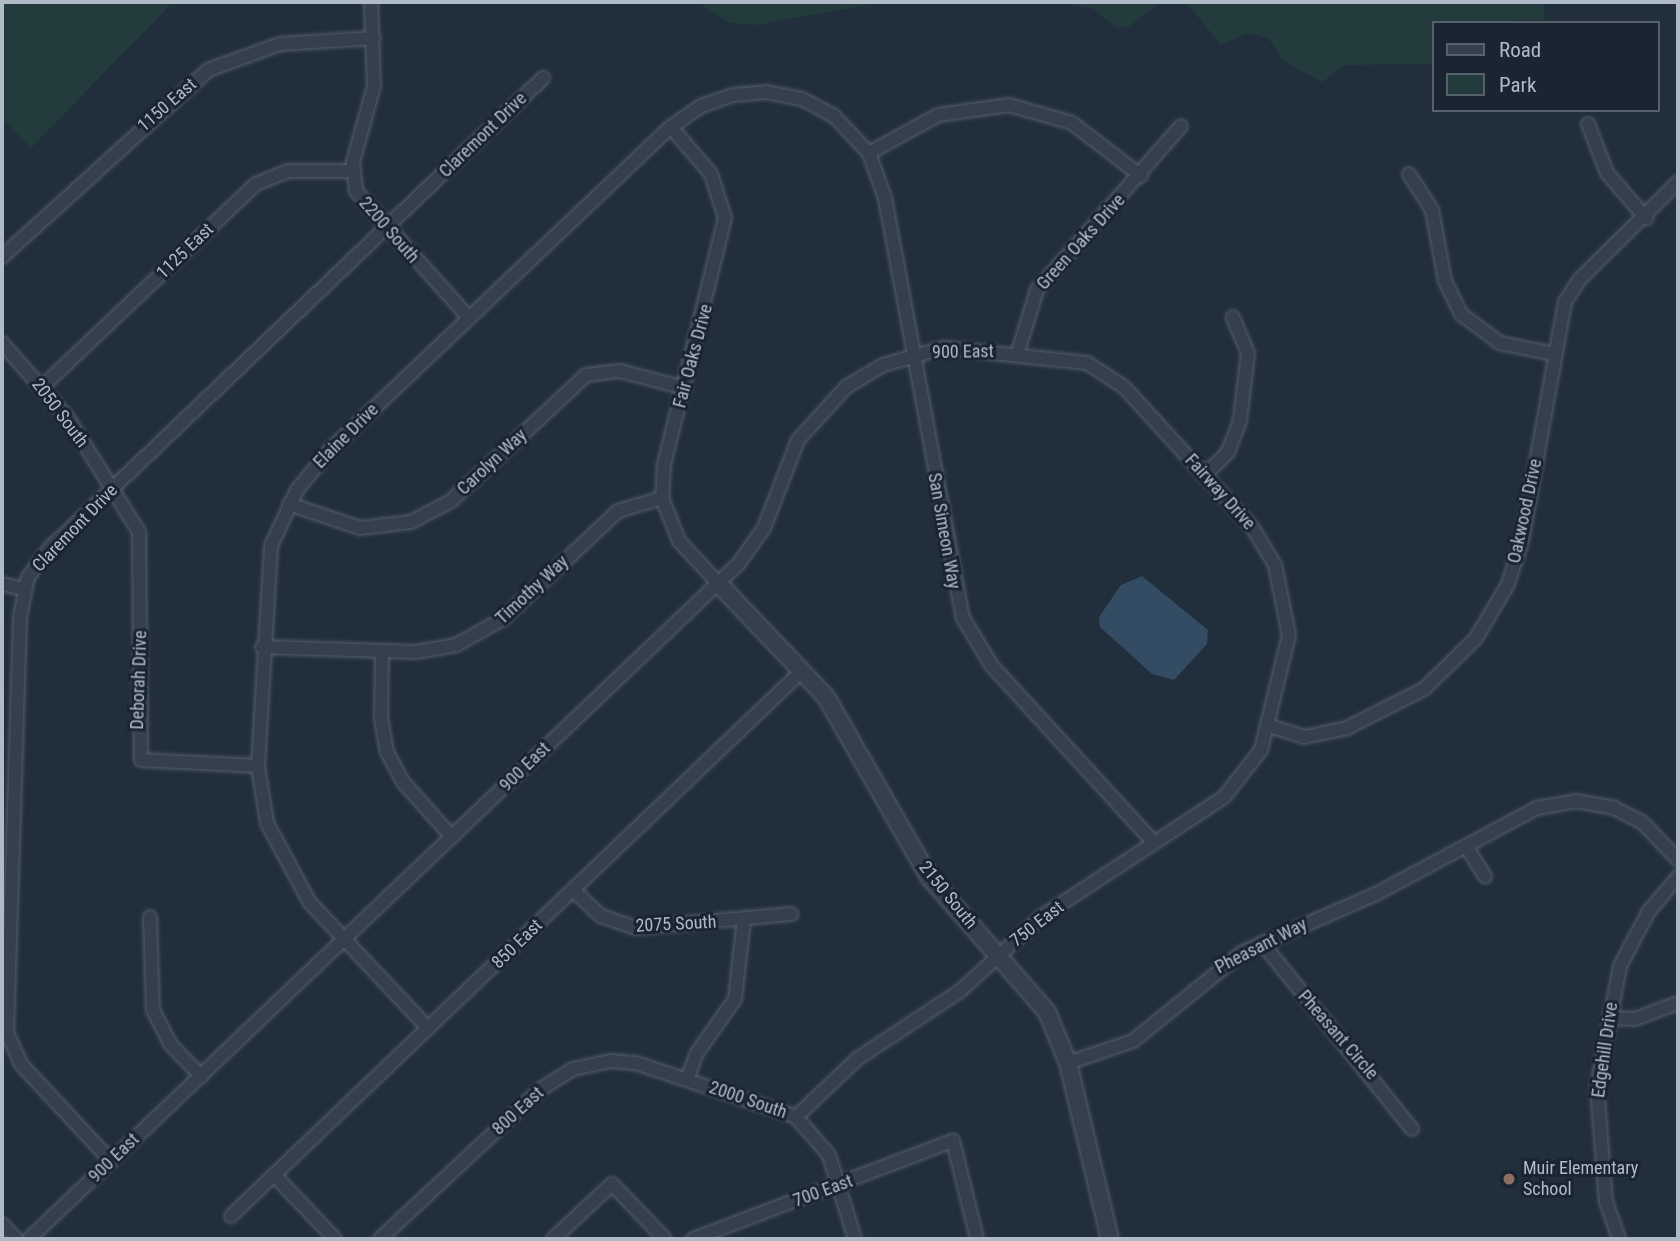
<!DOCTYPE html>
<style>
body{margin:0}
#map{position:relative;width:1680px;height:1241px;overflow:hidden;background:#212e3c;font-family:"Roboto Condensed",sans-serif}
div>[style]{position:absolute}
.green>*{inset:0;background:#233b3d}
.water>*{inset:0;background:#344b64}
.roads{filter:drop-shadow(0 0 2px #535e6a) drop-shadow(0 0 2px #535e6a)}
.minor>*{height:12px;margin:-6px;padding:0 6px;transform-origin:6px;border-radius:6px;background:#35404c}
.tertiary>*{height:16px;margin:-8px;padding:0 8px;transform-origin:8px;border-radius:8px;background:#35404c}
.dots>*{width:19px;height:19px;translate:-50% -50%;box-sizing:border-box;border:4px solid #1b2531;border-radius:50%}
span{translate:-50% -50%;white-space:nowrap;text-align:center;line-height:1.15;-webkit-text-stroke:6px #1b2531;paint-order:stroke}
.street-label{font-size:18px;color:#b0bbc8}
.poi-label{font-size:18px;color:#b0bbc8}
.left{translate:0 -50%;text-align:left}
.frame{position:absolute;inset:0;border:4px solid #b0bbc8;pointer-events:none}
.legend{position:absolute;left:1432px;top:21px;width:228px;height:91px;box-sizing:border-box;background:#1b2531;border:2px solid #57616d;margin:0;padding:9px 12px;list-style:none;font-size:21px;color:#b0bbc8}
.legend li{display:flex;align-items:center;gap:14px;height:35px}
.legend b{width:35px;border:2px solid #57616d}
</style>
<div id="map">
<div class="green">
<i style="clip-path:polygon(2px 2px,173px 2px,31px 148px,2px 118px)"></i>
<i style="clip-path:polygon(697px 2px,883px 2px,757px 25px,730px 23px)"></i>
<i style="clip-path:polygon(1060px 2px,1160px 2px,1128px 27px,1116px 28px,1094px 9px)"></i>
<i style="clip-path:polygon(1186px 2px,1544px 2px,1545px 20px,1433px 23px,1433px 64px,1345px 65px,1322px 82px,1283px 61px,1269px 39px,1248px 33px,1221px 45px)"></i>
</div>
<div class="water">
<i style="clip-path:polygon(1142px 576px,1208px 630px,1207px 644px,1174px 680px,1152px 674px,1100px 627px,1099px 617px,1121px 585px)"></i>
</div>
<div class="roads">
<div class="minor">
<i style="left:371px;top:2px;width:84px;rotate:88deg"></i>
<i style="left:374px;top:86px;width:79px;rotate:105.4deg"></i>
<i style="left:353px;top:162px;width:29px;rotate:84deg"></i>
<i style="left:356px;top:191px;width:170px;rotate:48.3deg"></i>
<i style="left:1588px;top:124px;width:53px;rotate:68.8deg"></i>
<i style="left:1607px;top:173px;width:60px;rotate:49.1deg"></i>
<i style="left:671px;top:127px;width:62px;rotate:49.6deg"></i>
<i style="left:711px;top:174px;width:46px;rotate:72.3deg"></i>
<i style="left:725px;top:218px;width:253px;rotate:103.9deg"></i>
<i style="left:664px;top:464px;width:34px;rotate:93deg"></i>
<i style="left:662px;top:498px;width:46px;rotate:68.4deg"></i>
<i style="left:679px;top:541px;width:57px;rotate:47.1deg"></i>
<i style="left:869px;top:153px;width:79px;rotate:-28.8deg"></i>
<i style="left:938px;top:115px;width:72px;rotate:-8deg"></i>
<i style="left:1009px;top:105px;width:66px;rotate:15.9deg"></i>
<i style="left:1072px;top:123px;width:87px;rotate:37.5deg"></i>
<i style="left:1409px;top:174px;width:43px;rotate:57.4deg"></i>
<i style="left:1432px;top:210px;width:72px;rotate:79.6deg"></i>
<i style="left:1445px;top:281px;width:37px;rotate:64deg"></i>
<i style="left:1461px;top:314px;width:49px;rotate:36.6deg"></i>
<i style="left:1500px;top:343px;width:55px;rotate:11.5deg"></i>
<i style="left:2px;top:257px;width:278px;rotate:-42.2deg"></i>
<i style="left:208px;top:70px;width:77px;rotate:-19.9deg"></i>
<i style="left:280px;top:44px;width:94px;rotate:-3.7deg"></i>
<i style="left:2px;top:343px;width:100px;rotate:48.7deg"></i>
<i style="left:68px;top:418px;width:134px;rotate:58.1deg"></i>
<i style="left:139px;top:532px;width:228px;rotate:89.5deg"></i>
<i style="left:141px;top:760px;width:117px;rotate:2.9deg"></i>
<i style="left:1018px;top:352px;width:65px;rotate:-73deg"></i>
<i style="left:1037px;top:290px;width:218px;rotate:-48.7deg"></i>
<i style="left:42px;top:387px;width:295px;rotate:-43.5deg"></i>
<i style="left:256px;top:184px;width:35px;rotate:-22deg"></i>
<i style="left:289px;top:171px;width:63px"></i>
<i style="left:1205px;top:475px;width:33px;rotate:-45deg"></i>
<i style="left:1228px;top:452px;width:34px;rotate:-69deg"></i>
<i style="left:1240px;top:420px;width:67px;rotate:-83.2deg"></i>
<i style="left:1248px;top:353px;width:39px;rotate:-113deg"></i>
<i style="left:289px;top:504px;width:75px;rotate:18.7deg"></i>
<i style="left:360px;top:528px;width:51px;rotate:-6.7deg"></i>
<i style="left:411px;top:522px;width:45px;rotate:-27.7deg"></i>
<i style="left:451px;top:501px;width:185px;rotate:-43deg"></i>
<i style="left:586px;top:375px;width:34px;rotate:-7deg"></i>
<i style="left:620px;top:371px;width:67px;rotate:14.7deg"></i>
<i style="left:2px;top:584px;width:22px;rotate:13deg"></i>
<i style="left:262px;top:647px;width:154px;rotate:1.9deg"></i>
<i style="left:416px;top:652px;width:41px;rotate:-9.9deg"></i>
<i style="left:456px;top:645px;width:54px;rotate:-29deg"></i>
<i style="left:503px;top:619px;width:158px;rotate:-43.2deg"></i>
<i style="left:618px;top:511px;width:46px;rotate:-16.5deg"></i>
<i style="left:382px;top:651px;width:67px;rotate:90.9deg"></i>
<i style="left:381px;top:718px;width:35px;rotate:80deg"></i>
<i style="left:387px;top:752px;width:34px;rotate:62deg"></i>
<i style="left:403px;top:782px;width:74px;rotate:48.3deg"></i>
<i style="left:1269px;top:726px;width:37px;rotate:17deg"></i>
<i style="left:1304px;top:737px;width:44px;rotate:-11.8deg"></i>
<i style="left:1347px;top:728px;width:86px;rotate:-26.9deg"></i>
<i style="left:1424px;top:689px;width:73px;rotate:-44.4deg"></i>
<i style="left:1476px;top:638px;width:63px;rotate:-59.3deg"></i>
<i style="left:1508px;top:584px;width:45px;rotate:-72deg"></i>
<i style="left:1522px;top:541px;width:243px;rotate:-79.8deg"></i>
<i style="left:1565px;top:302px;width:27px;rotate:-57deg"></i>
<i style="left:1580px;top:279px;width:138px;rotate:-44.7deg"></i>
<i style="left:1466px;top:846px;width:36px;rotate:58deg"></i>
<i style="left:573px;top:890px;width:38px;rotate:43deg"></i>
<i style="left:601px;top:916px;width:36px;rotate:19deg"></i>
<i style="left:635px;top:928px;width:157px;rotate:-5.1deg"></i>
<i style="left:150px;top:917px;width:93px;rotate:88.2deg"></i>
<i style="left:153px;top:1010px;width:38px;rotate:63deg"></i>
<i style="left:170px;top:1044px;width:45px;rotate:45.9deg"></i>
<i style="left:1262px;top:943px;width:239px;rotate:51.1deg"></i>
<i style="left:1609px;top:1018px;width:26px;rotate:2deg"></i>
<i style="left:1635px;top:1019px;width:46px;rotate:-20.4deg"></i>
<i style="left:428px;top:1028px;width:172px;rotate:-133.3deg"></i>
<i style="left:310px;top:903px;width:91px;rotate:-118.3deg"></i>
<i style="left:267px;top:823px;width:58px;rotate:-99deg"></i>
<i style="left:258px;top:766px;width:220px;rotate:-86.6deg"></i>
<i style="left:271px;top:546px;width:62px;rotate:-65.1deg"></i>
<i style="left:297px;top:490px;width:50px;rotate:-50.6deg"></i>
<i style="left:329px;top:451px;width:471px;rotate:-43.5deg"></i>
<i style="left:671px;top:127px;width:37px;rotate:-35deg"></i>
<i style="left:701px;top:106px;width:34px;rotate:-19deg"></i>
<i style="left:733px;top:95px;width:33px;rotate:-5deg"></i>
<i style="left:766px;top:92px;width:37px;rotate:11deg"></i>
<i style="left:802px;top:99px;width:36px;rotate:28deg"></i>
<i style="left:834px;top:116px;width:51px;rotate:46.6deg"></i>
<i style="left:869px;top:153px;width:48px;rotate:70.4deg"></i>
<i style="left:885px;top:198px;width:427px;rotate:79.5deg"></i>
<i style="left:963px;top:618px;width:56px;rotate:58.9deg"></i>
<i style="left:992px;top:666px;width:240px;rotate:47.5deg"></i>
<i style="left:1068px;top:1063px;width:69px;rotate:-18.7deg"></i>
<i style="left:1133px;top:1041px;width:141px;rotate:-39deg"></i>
<i style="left:1243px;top:952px;width:145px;rotate:-23.6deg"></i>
<i style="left:1376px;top:894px;width:183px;rotate:-28.1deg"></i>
<i style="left:1537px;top:808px;width:40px;rotate:-10deg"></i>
<i style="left:1576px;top:801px;width:39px;rotate:10deg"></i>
<i style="left:1614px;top:808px;width:31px;rotate:27deg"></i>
<i style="left:1642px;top:822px;width:52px;rotate:46.5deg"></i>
<i style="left:687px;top:1080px;width:29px;rotate:-70deg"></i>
<i style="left:697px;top:1053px;width:66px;rotate:-54.9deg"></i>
<i style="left:735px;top:999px;width:81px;rotate:-83.6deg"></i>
<i style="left:111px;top:1161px;width:132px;rotate:-132.9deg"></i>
<i style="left:21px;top:1064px;width:34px;rotate:-114deg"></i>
<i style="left:7px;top:1033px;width:416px;rotate:-88.2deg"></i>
<i style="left:20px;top:617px;width:41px;rotate:-78.7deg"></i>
<i style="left:28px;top:577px;width:38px;rotate:-53deg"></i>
<i style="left:51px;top:547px;width:680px;rotate:-43.63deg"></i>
<i style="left:274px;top:1175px;width:88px;rotate:46.4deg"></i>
<i style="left:231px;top:1216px;width:789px;rotate:-43.67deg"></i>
<i style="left:2px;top:1224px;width:21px;rotate:47deg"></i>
<i style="left:29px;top:1239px;width:980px;rotate:-43.59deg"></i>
<i style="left:739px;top:563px;width:43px;rotate:-54.5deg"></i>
<i style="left:764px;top:528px;width:94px;rotate:-68.9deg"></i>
<i style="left:798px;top:440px;width:72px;rotate:-47.8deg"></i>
<i style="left:846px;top:387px;width:43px;rotate:-30.7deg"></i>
<i style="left:883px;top:365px;width:63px;rotate:-15.6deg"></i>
<i style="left:944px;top:348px;width:144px;rotate:6deg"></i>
<i style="left:1087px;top:363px;width:44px;rotate:33deg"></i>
<i style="left:1124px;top:387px;width:190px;rotate:47.6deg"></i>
<i style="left:1252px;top:527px;width:44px;rotate:58.8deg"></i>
<i style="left:1275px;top:565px;width:71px;rotate:78.7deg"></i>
<i style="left:1289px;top:635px;width:118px;rotate:103.7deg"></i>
<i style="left:1261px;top:750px;width:60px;rotate:128.2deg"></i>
<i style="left:1224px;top:797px;width:220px;rotate:146.7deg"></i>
<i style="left:1040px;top:918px;width:108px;rotate:137.6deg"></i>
<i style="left:960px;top:991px;width:123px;rotate:146.6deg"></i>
<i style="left:857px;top:1059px;width:84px;rotate:136.4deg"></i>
<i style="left:380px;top:1239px;width:220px;rotate:-43deg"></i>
<i style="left:541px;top:1089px;width:38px;rotate:-32deg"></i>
<i style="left:573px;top:1069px;width:39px;rotate:-12deg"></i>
<i style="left:611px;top:1061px;width:25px;rotate:5deg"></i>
<i style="left:636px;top:1063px;width:169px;rotate:18.6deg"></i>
<i style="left:796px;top:1117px;width:50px;rotate:49deg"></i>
<i style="left:829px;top:1155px;width:88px;rotate:72.8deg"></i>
<i style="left:553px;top:1239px;width:81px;rotate:-43deg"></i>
<i style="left:612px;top:1184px;width:76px;rotate:46.1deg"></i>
<i style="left:693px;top:1239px;width:278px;rotate:-20.7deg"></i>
<i style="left:953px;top:1141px;width:101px;rotate:76.2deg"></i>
<i style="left:1619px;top:1239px;width:39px;rotate:-109deg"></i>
<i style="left:1606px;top:1202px;width:115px;rotate:-94.5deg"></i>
<i style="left:1597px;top:1087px;width:123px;rotate:-79.2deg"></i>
<i style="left:1620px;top:966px;width:62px;rotate:-62.2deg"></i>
<i style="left:1649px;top:911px;width:45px;rotate:-49.5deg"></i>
</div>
<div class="tertiary">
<i style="left:718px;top:583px;width:157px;rotate:46.5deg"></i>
<i style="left:826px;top:697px;width:207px;rotate:60.2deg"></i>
<i style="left:929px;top:877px;width:179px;rotate:48.8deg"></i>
<i style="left:1047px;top:1012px;width:55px;rotate:67.6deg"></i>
<i style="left:1068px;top:1063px;width:181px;rotate:76.6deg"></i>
</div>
</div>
<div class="dots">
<i style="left:1509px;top:1179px;background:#8d6e63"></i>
</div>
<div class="street-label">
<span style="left:167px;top:105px;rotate:-41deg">1150 East</span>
<span style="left:483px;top:135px;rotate:-44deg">Claremont Drive</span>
<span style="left:389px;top:230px;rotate:49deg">2200 South</span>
<span style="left:1081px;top:242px;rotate:-48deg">Green Oaks Drive</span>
<span style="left:185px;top:251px;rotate:-44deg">1125 East</span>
<span style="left:963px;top:352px;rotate:-1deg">900 East</span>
<span style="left:693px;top:356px;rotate:-75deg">Fair Oaks Drive</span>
<span style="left:60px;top:413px;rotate:53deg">2050 South</span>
<span style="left:346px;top:436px;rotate:-45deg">Elaine Drive</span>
<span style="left:492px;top:462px;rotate:-43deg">Carolyn Way</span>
<span style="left:1220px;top:492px;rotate:48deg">Fairway Drive</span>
<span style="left:1525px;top:511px;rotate:-78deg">Oakwood Drive</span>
<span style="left:75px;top:528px;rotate:-46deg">Claremont Drive</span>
<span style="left:944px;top:531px;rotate:80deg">San Simeon Way</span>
<span style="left:532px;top:590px;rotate:-43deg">Timothy Way</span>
<span style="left:139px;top:680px;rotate:-88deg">Deborah Drive</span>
<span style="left:525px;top:767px;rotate:-44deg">900 East</span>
<span style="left:948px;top:895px;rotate:51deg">2150 South</span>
<span style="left:676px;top:924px;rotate:-3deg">2075 South</span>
<span style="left:1037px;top:924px;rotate:-38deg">750 East</span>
<span style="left:517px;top:944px;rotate:-44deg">850 East</span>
<span style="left:1261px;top:946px;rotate:-27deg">Pheasant Way</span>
<span style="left:1338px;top:1035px;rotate:49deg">Pheasant Circle</span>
<span style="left:1605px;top:1050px;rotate:-82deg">Edgehill Drive</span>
<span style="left:748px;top:1100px;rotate:19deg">2000 South</span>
<span style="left:518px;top:1111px;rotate:-42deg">800 East</span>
<span style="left:114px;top:1158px;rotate:-44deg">900 East</span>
<span style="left:823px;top:1191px;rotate:-20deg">700 East</span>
</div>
<div class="poi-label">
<span class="left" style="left:1523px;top:1179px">Muir Elementary<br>School</span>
</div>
<div class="frame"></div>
<ul class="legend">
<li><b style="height:9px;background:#35404c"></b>Road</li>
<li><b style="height:19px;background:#233b3d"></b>Park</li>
</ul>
</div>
